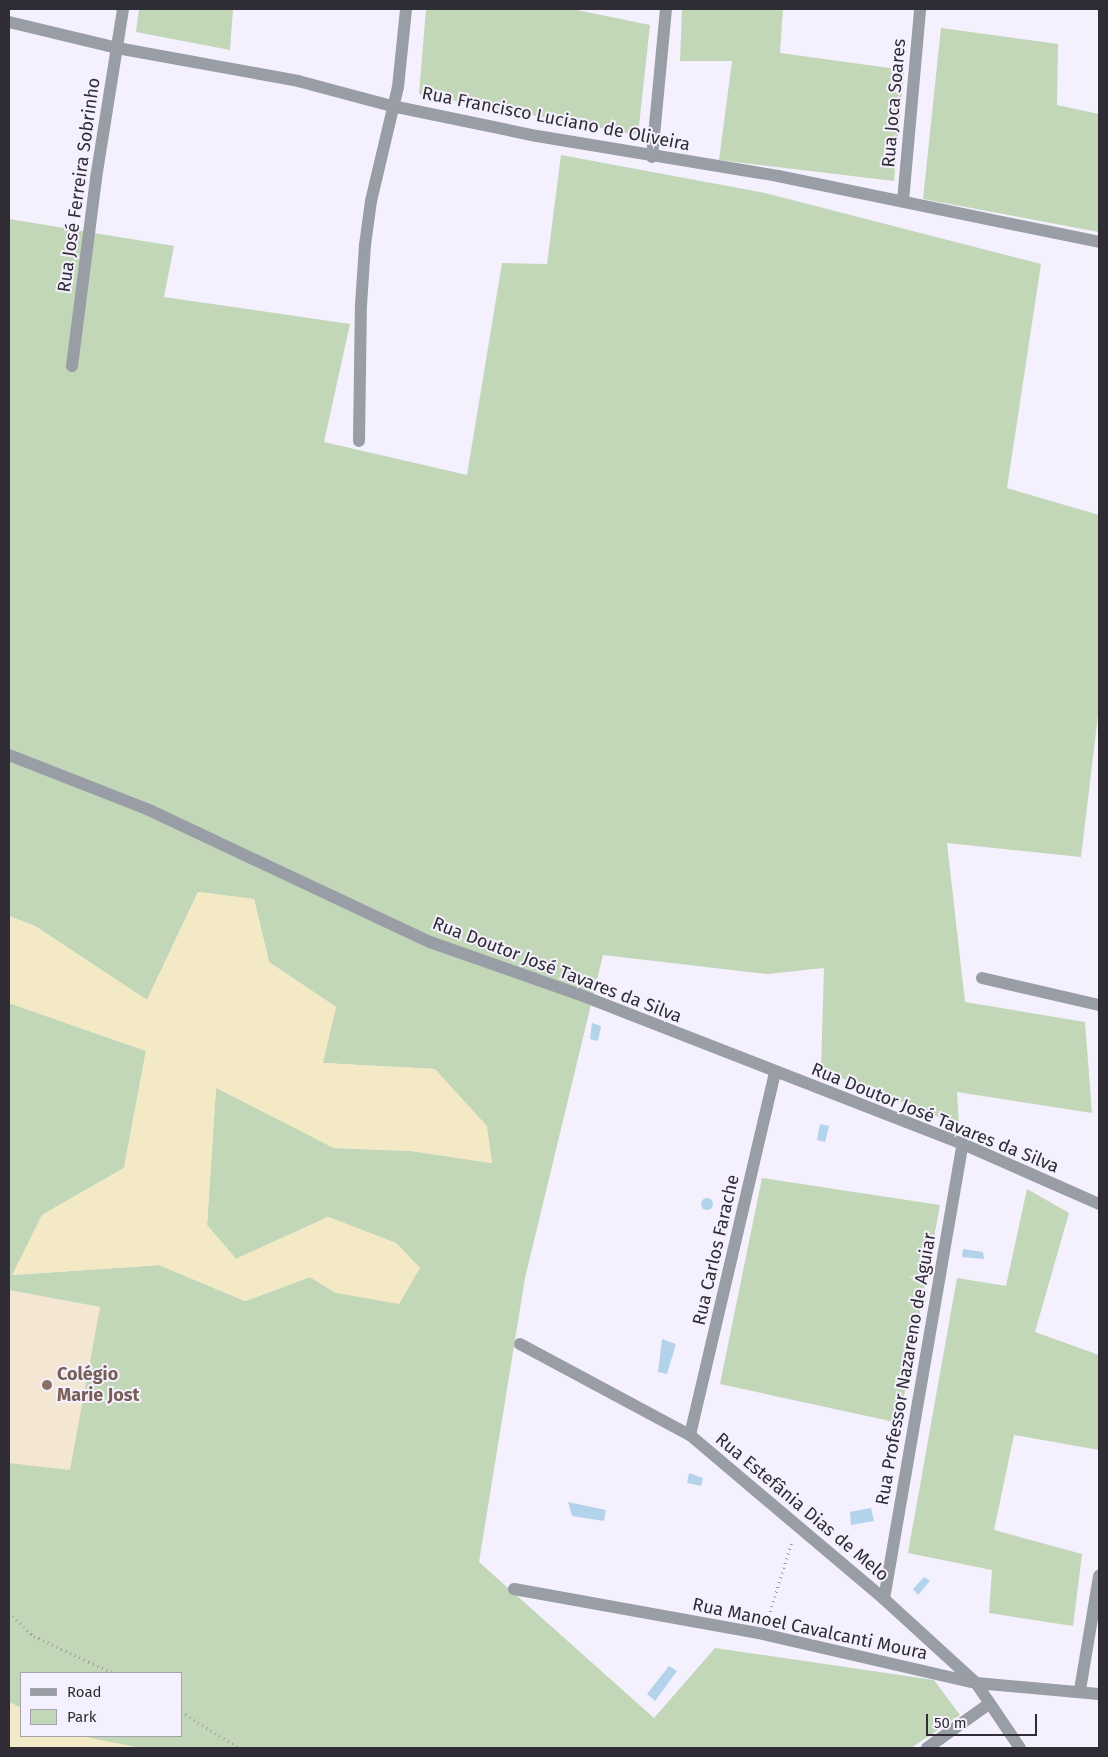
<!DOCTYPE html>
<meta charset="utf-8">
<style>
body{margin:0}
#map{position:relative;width:1108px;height:1757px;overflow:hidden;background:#f5f0fd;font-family:"Fira Sans",sans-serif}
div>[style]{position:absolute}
.education>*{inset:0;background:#f3e7d3}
.green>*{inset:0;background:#c2d6b8}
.sand>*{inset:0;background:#f3e9c4}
.water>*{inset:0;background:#b2d3e9}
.round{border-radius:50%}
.path>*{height:2.5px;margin-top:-1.25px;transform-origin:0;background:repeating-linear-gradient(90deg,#9d99a4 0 1px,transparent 0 5px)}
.street>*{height:12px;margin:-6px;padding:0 6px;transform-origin:6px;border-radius:6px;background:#989da6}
.dots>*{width:14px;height:14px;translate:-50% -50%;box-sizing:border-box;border:2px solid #f5f0fd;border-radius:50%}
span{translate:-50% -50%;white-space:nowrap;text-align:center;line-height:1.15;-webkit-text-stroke:4px #f5f0fd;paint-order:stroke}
.street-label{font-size:18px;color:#2f2c35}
.education-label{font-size:18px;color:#785e54;font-weight:700}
.left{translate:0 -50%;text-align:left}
.frame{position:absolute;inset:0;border:10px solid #2f2c35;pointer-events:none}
.legend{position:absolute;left:20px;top:1672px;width:162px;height:65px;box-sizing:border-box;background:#f5f0fd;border:1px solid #a6a2ad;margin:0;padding:6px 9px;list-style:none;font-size:15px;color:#2f2c35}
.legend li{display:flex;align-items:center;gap:10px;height:25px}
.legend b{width:25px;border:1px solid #a6a2ad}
.scale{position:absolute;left:926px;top:1714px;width:111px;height:22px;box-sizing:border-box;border:2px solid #2f2c35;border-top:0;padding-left:6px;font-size:15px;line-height:18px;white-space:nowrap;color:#2f2c35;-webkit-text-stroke:4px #f5f0fd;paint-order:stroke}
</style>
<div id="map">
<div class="education">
<i style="clip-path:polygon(9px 1290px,100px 1307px,70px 1471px,9px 1463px)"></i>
</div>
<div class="green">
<i style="clip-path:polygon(139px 9px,233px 9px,230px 50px,136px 32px)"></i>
<i style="clip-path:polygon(426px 9px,572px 9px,650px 25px,638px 135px,419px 94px)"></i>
<i style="clip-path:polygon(682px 9px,783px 9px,780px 53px,904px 70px,894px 181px,719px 160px,732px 61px,680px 61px)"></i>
<i style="clip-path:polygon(941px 28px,1058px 44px,1057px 105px,1099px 114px,1099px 232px,923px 199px)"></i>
<i style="clip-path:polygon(561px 155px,765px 193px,1041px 264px,1007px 488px,1099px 515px,1099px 707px,1081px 857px,947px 843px,965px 1002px,1085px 1022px,1092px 1113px,957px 1092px,959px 1125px,821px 1070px,824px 968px,767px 974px,603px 955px,525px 1278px,479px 1562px,654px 1718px,715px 1648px,934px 1680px,960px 1715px,911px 1748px,141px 1748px,85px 1738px,81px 1736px,181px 1736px,181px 1673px,21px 1673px,21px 1708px,9px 1702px,9px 1463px,70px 1470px,100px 1307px,9px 1290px,9px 1003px,146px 1051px,124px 1168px,42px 1215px,13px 1275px,159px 1265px,245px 1301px,310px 1277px,336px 1293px,420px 1268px,396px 1243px,328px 1217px,236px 1259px,207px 1225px,216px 1087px,334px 1148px,411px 1151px,492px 1163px,435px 1069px,322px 1063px,336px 1007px,269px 962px,254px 899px,198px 892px,147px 1000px,35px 926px,9px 916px,9px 219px,174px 246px,164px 297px,350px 324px,324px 442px,467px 475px,502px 263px,547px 264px)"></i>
<i style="clip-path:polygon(762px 1178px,940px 1205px,899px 1423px,720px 1384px)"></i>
<i style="clip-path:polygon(1027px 1189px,1069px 1213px,1035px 1332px,1099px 1355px,1099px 1450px,1014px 1435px,994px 1530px,1082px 1554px,1073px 1626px,989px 1613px,992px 1570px,908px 1553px,957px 1278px,1006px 1286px)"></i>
</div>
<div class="sand">
<i style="clip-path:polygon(198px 892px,254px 899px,269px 962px,336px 1007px,323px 1063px,435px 1069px,487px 1126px,492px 1163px,411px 1151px,334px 1148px,216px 1088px,207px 1225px,236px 1259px,328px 1217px,396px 1243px,420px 1268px,399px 1304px,336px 1293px,310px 1277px,245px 1301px,159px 1265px,12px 1275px,42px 1215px,124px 1168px,146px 1051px,9px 1003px,9px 916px,35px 926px,147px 1000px)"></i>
<i style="clip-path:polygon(9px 1702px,21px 1708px,21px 1736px,81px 1736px,141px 1748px,9px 1748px)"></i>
</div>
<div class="water">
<i style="clip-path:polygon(592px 1023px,601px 1026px,598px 1041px,590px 1039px)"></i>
<i style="clip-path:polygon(820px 1124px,829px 1126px,825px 1142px,817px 1140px)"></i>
<i class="round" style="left:701px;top:1198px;width:12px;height:12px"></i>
<i style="clip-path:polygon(963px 1249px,983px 1252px,984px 1259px,962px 1257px)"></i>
<i style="clip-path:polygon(662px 1339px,676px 1344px,667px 1374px,658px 1372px)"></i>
<i style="clip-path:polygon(689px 1473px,703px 1478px,701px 1486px,687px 1483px)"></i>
<i style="clip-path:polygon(568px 1502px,606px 1510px,604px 1521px,572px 1516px)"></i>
<i style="clip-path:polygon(871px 1508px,874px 1521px,851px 1525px,850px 1512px)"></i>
<i style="clip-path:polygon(924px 1577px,930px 1581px,918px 1595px,913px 1589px)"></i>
<i style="clip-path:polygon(669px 1666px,677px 1671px,655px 1701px,647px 1694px)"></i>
</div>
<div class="path">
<i style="left:9px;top:1613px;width:34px;rotate:43deg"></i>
<i style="left:34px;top:1636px;width:87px;rotate:25.1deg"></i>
<i style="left:767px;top:1621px;width:85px;rotate:-72.8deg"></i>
<i style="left:181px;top:1712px;width:68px;rotate:31.8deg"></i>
</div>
<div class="street">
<i style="left:9px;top:22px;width:111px;rotate:13.5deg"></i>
<i style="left:117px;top:48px;width:184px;rotate:10.3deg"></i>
<i style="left:298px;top:81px;width:97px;rotate:14.9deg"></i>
<i style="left:392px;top:106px;width:148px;rotate:11.7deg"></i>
<i style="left:537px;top:136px;width:244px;rotate:9.4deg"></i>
<i style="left:778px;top:176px;width:328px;rotate:11.6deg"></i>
<i style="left:652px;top:157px;width:149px;rotate:-84.6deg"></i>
<i style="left:903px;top:201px;width:193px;rotate:-84.9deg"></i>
<i style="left:72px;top:366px;width:190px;rotate:-82.7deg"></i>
<i style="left:96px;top:178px;width:171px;rotate:-80.9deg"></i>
<i style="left:359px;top:441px;width:136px;rotate:-89.2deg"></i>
<i style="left:361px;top:305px;width:60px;rotate:-86.2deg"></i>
<i style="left:365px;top:245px;width:44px;rotate:-82.2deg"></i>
<i style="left:371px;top:201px;width:117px;rotate:-76.7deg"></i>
<i style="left:398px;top:87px;width:78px;rotate:-84.1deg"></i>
<i style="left:9px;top:755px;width:148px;rotate:21.4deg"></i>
<i style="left:147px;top:809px;width:313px;rotate:25.2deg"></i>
<i style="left:430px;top:942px;width:157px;rotate:19.4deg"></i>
<i style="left:578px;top:994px;width:413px;rotate:21.3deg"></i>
<i style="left:963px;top:1144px;width:149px;rotate:23.8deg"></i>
<i style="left:982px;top:978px;width:120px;rotate:13deg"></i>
<i style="left:520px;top:1344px;width:193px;rotate:28.2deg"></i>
<i style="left:690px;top:1435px;width:254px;rotate:40.2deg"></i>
<i style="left:884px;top:1599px;width:125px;rotate:42.4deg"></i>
<i style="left:976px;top:1683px;width:78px;rotate:55.9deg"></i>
<i style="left:690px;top:1435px;width:372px;rotate:-76.8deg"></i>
<i style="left:514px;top:1589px;width:253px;rotate:10.2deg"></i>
<i style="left:763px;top:1634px;width:219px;rotate:13deg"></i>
<i style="left:976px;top:1683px;width:123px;rotate:5.1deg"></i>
<i style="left:884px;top:1599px;width:462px;rotate:-80.2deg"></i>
<i style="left:1080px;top:1690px;width:116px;rotate:-80.5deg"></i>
<i style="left:927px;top:1748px;width:77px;rotate:-35.5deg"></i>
</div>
<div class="dots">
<i style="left:47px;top:1385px;background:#8d6e63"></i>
</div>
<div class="street-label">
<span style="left:894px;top:103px;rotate:-85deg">Rua Joca Soares</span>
<span style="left:556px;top:119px;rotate:11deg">Rua Francisco Luciano de Oliveira</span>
<span style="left:79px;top:185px;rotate:-82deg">Rua José Ferreira Sobrinho</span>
<span style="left:557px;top:970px;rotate:21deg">Rua Doutor José Tavares da Silva</span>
<span style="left:935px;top:1118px;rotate:22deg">Rua Doutor José Tavares da Silva</span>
<span style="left:716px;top:1250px;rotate:-77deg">Rua Carlos Farache</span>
<span style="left:906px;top:1369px;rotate:-80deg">Rua Professor Nazareno de Aguiar</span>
<span style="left:802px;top:1507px;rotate:40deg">Rua Estefânia Dias de Melo</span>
<span style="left:810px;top:1629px;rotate:12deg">Rua Manoel Cavalcanti Moura</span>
</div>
<div class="education-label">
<span class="left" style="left:57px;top:1385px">Colégio<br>Marie Jost</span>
</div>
<div class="frame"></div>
<ul class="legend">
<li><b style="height:6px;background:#989da6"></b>Road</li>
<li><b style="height:14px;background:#c2d6b8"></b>Park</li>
</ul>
<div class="scale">50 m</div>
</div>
